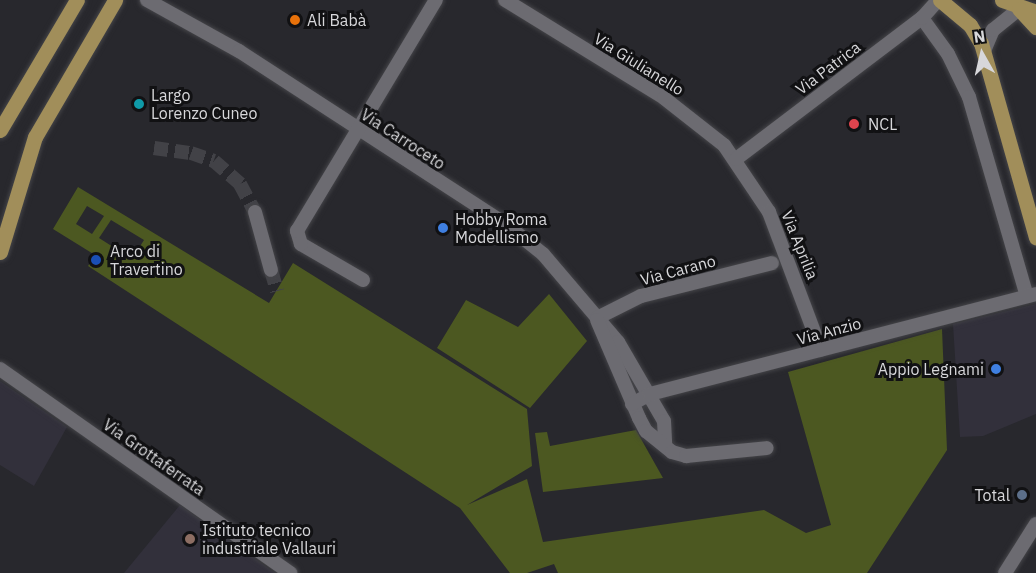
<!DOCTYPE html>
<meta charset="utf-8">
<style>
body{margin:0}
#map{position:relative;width:1036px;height:573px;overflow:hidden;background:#28282d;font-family:"IBM Plex Sans",sans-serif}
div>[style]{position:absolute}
.built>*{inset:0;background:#32303b}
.green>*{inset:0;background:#4c5821}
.minor-tunnel>*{height:14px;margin-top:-7px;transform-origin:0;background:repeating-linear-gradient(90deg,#424247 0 14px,transparent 0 21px)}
.roads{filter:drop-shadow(0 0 2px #444448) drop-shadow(0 0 2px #444448)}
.minor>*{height:14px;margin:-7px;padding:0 7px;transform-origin:7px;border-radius:7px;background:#6c6b71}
.major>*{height:15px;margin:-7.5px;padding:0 7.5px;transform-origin:7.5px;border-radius:7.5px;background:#a18e5a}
.dots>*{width:16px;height:16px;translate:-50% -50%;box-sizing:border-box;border:3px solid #111113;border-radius:50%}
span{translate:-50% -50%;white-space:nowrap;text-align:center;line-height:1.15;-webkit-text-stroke:6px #111113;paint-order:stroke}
.poi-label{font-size:16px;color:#d7d7da}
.left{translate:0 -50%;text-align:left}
.right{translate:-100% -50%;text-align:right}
.street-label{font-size:16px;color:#d7d7da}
.north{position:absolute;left:952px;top:24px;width:60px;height:60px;-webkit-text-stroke:4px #111113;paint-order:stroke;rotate:352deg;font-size:16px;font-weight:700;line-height:24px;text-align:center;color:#d7d7da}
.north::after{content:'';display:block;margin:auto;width:21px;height:27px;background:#d7d7da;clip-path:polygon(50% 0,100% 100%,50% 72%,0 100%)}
</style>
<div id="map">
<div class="built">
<i style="clip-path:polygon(1036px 304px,1036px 414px,983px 436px,960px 437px,953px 324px)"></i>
<i style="clip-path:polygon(0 381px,67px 427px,34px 486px,0 465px)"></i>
<i style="clip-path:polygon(180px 505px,275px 573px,124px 573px)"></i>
</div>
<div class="green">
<i style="clip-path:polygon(evenodd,78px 187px,269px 303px,293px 263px,527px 409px,532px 466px,467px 505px,527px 479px,543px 542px,764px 510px,806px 533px,831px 525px,788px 372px,942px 329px,947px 450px,867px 573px,558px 573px,554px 564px,527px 573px,510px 573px,460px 508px,88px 266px,95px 255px,53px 229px,78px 187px,87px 206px,104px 216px,92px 234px,76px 224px,87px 206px,78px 187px,111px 220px,144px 240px,132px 259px,99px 238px,111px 220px)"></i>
<i style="clip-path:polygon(549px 294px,587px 341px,530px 408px,437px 348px,466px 300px,518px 327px)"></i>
<i style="clip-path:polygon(636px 430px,663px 478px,543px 492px,535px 433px,547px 432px,550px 446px)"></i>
</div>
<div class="minor-tunnel">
<i style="left:154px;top:148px;width:37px;rotate:8deg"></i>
<i style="left:191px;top:153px;width:24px;rotate:19deg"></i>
<i style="left:214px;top:161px;width:35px;rotate:41deg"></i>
<i style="left:240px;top:184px;width:32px;rotate:62deg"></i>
<i style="left:271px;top:270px;width:22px;rotate:74deg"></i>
</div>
<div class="roads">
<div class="minor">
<i style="left:147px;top:0;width:105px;rotate:29deg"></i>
<i style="left:239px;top:51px;width:321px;rotate:33deg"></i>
<i style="left:508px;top:226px;width:45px;rotate:38.7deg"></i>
<i style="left:543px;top:254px;width:116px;rotate:49.6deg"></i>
<i style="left:618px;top:342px;width:91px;rotate:59.8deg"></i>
<i style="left:664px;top:421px;width:22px;rotate:87deg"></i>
<i style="left:505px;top:0;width:187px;rotate:31.6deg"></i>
<i style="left:664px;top:98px;width:76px;rotate:38.1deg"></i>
<i style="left:724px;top:145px;width:81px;rotate:56.1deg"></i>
<i style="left:769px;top:212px;width:147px;rotate:69.4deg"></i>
<i style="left:922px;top:18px;width:44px;rotate:54.2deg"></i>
<i style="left:948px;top:54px;width:48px;rotate:64deg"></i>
<i style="left:969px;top:97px;width:207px;rotate:73.8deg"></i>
<i style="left:984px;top:51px;width:23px;rotate:-67deg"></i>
<i style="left:993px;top:30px;width:33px;rotate:-39deg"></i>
<i style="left:736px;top:159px;width:233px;rotate:-37.2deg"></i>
<i style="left:922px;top:18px;width:24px;rotate:-48deg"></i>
<i style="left:255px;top:212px;width:60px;rotate:74.6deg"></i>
<i style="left:363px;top:280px;width:72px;rotate:-149.9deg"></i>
<i style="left:301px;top:244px;width:14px;rotate:-107deg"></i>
<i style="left:297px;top:231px;width:270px;rotate:-59deg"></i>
<i style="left:597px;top:318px;width:49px;rotate:-26.6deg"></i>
<i style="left:641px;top:296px;width:135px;rotate:-14.1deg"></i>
<i style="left:597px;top:320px;width:107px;rotate:66.8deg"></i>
<i style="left:639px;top:418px;width:15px;rotate:62deg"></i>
<i style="left:646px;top:431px;width:33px;rotate:39deg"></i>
<i style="left:672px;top:452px;width:15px;rotate:16deg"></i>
<i style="left:686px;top:456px;width:81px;rotate:-5.6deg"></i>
<i style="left:0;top:369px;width:355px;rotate:35.1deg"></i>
<i style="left:632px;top:404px;width:21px;rotate:-29deg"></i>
<i style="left:650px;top:394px;width:399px;rotate:-14.5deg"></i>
<i style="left:1005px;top:573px;width:58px;rotate:-57.7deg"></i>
</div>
<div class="major">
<i style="left:940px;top:0;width:39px;rotate:40deg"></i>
<i style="left:970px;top:25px;width:21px;rotate:59deg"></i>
<i style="left:981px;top:43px;width:202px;rotate:74.2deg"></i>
<i style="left:1002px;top:0;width:36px;rotate:19deg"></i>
<i style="left:1019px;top:9px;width:25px;rotate:47deg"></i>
<i style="left:0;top:130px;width:151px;rotate:-59.4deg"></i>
<i style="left:0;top:252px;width:120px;rotate:-73.1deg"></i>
<i style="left:35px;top:137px;width:159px;rotate:-59.7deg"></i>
</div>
</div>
<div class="dots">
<i style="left:295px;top:20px;background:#e8710a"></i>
<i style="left:139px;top:104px;background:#0f9aa8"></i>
<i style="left:854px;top:124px;background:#e0444e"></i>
<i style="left:443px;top:228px;background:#3f7fe0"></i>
<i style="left:96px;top:260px;background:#1a4fb4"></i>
<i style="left:996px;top:369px;background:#3f7fe0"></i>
<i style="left:1022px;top:495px;background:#5c6f8a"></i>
<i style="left:190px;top:539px;background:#8d6e63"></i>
</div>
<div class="poi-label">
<span class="left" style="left:307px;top:20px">Ali Babà</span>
<span class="left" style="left:151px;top:104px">Largo<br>Lorenzo Cuneo</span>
<span class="left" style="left:868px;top:124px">NCL</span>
<span class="left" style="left:455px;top:228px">Hobby Roma<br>Modellismo</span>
<span class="left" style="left:110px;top:260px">Arco di<br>Travertino</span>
<span class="right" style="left:984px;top:369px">Appio Legnami</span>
<span class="right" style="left:1010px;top:495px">Total</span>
<span class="left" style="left:202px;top:539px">Istituto tecnico<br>industriale Vallauri</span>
</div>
<div class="street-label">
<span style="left:639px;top:64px;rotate:32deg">Via Giulianello</span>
<span style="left:828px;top:68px;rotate:-37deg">Via Patrica</span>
<span style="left:403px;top:139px;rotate:33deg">Via Carroceto</span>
<span style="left:800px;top:245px;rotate:68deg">Via Aprilia</span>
<span style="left:678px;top:270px;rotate:-15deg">Via Carano</span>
<span style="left:829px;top:331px;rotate:-15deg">Via Anzio</span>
<span style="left:154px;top:457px;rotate:35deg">Via Grottaferrata</span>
</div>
<div class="north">N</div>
</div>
